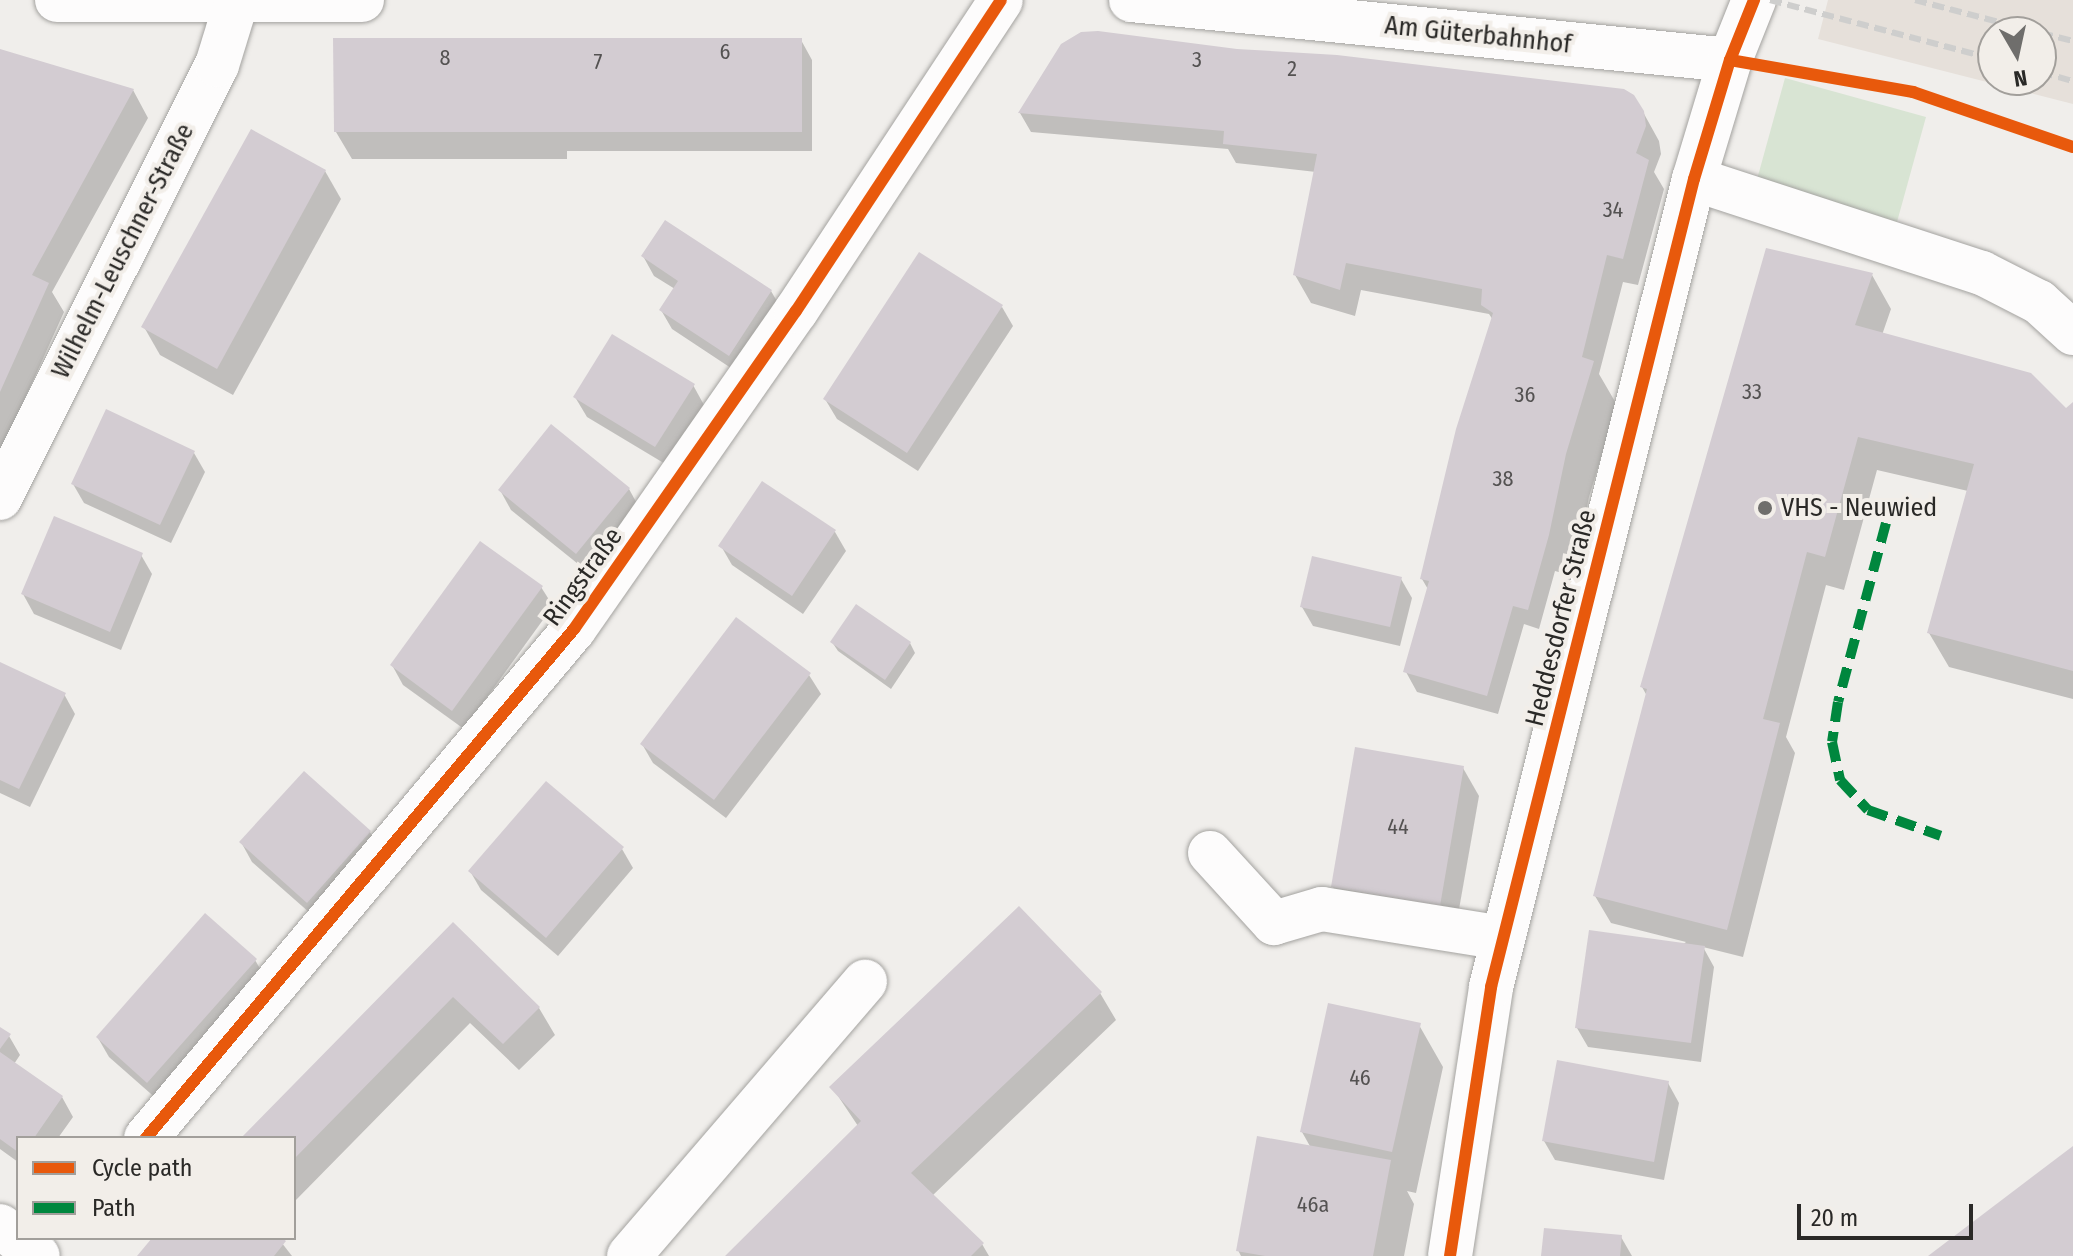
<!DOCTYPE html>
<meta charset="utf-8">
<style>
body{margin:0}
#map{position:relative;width:2073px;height:1256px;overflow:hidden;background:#f0eeeb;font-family:"Fira Sans Condensed",sans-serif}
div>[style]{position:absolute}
.built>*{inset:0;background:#e6e0da}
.green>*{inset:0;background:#d8e4d3}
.shadow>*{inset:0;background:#0003}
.building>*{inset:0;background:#d3ccd2}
.roads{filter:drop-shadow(0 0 2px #a4a3a0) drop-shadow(0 0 2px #a4a3a0)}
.minor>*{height:44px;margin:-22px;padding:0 22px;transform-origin:22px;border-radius:22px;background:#fdfcfc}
.rail>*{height:6px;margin-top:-3px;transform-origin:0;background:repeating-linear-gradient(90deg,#cececd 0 12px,transparent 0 18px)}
.quiet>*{height:10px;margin-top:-5px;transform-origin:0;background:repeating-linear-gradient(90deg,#00873e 0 20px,transparent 0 30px)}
.cycleway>*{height:12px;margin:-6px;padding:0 6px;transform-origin:6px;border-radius:6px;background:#e8590c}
.dots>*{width:22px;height:22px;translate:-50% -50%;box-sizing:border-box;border:4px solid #f2eee9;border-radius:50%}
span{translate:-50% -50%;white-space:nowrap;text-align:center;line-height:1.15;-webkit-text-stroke:8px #f2eee9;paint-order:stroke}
.number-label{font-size:22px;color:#545252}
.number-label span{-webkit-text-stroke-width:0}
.street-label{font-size:26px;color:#2a2927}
.poi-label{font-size:26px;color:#2a2927}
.left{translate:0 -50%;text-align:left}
.legend{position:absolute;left:16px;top:1136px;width:280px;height:104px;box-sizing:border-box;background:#f2eee9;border:2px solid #a29f9b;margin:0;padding:10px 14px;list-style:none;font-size:24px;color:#2a2927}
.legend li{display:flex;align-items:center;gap:16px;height:40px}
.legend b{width:40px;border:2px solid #a29f9b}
.north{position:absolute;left:1977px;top:16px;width:80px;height:80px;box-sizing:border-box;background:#f2eee9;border:2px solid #a29f9b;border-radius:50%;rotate:171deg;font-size:22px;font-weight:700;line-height:32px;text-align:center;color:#2a2927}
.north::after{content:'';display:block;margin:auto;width:28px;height:36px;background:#6f6e6c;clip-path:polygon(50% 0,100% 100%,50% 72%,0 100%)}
.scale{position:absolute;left:1797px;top:1204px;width:176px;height:36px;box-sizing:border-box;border:4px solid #2a2927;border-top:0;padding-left:10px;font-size:24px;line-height:28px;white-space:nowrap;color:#2a2927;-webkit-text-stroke:6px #f2eee9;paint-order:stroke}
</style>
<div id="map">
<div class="built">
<i style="clip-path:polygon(evenodd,1828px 0,2073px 0,2073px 104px,1818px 39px,1828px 0,1993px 32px,2041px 32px,2041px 80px,1993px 80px,1993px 32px)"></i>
</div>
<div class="green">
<i style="clip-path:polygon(1785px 78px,1926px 117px,1897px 222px,1756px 183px)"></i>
</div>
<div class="shadow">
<i style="clip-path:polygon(801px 40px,812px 60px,812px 151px,567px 151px,567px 159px,352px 159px,336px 132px)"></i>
<i style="clip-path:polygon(0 51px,133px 90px,148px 118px,52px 292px,64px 312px,0 454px)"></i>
<i style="clip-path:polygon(1643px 112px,1659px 141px,1661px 154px,1654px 172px,1664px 189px,1638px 285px,1623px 282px,1599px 374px,1617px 405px,1589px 497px,1573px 576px,1555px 571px,1539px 629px,1524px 624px,1498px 714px,1417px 692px,1406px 672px,1429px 591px,1422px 579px,1493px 320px,1489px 314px,1361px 290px,1355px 316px,1311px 303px,1295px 275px,1316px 172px,1236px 163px,1228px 149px,1031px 132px,1020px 113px)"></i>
<i style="clip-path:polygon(325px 171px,341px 199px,233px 395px,160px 355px,144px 327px)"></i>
<i style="clip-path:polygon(643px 256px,771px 291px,782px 310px,740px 374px,672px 329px,661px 310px,675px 289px,654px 276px)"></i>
<i style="clip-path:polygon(1872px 275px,1891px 309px,1882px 335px,2066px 410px,2073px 404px,2073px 699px,1949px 667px,1929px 633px,1968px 491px,1877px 470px,1844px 590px,1826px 585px,1786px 737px,1795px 753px,1743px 957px,1703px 947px,1714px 967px,1701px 1062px,1588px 1047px,1577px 1028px,1686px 942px,1611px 923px,1595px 896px,1647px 696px,1642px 687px)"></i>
<i style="clip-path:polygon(1002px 307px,1013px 326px,918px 471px,837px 419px,825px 399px)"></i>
<i style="clip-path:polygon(693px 385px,704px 405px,667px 465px,587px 417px,575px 397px)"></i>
<i style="clip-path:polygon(194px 453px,205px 472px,171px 543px,84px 503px,73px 484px)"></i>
<i style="clip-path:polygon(629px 489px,640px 509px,588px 572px,511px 510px,500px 490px)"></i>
<i style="clip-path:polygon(835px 532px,846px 551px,803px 614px,732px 565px,721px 546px)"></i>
<i style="clip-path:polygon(141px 555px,152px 574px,121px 650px,34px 614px,23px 594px)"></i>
<i style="clip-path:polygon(1401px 579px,1412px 598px,1400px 646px,1313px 626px,1302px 607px)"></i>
<i style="clip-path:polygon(541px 587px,553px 606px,464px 729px,403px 685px,392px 665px)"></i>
<i style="clip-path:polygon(832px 642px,910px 643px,915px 653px,891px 689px,838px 651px)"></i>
<i style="clip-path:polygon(0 664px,64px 694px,75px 714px,30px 807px,0 793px)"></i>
<i style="clip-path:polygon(809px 675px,821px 694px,726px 818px,653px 763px,642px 744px)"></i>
<i style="clip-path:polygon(1463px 768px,1479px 796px,1455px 932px,1349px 914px,1333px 887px)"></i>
<i style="clip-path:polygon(370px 832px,381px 852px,319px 921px,252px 862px,241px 842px)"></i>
<i style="clip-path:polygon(622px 849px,633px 868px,558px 956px,481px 890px,470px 871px)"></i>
<i style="clip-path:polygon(453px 924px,539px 1008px,555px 1035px,519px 1070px,470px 1023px,294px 1202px,294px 1138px,244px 1138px)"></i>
<i style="clip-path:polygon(255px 960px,266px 979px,159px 1101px,109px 1057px,98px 1038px)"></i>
<i style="clip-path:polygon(1100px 993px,1116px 1020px,933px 1195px,982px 1244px,989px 1256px,728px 1256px,858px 1126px,832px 1087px)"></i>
<i style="clip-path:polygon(1419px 1025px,1443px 1067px,1416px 1193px,1407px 1191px,1414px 1204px,1404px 1256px,1241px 1256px,1238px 1250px,1311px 1148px,1302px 1132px)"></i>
<i style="clip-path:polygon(0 1029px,9px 1036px,20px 1055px,14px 1064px,62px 1097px,73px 1117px,58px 1138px,18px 1138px,18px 1162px,0 1149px)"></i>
<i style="clip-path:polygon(1668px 1083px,1679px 1103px,1664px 1180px,1555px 1160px,1544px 1141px)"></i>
<i style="clip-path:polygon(1621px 1237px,1632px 1256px,1543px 1256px)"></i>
<i style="clip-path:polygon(154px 1238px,278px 1238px,292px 1256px,140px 1256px)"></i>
</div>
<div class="building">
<i style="clip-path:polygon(1098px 31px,1237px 49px,1337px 55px,1624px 89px,1634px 95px,1644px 111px,1646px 126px,1636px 153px,1649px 160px,1623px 259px,1607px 255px,1582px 357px,1594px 361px,1566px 454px,1549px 535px,1528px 610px,1513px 606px,1487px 696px,1403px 672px,1429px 581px,1420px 579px,1456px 429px,1493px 313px,1481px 305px,1482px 289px,1346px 263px,1340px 290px,1293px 275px,1317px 154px,1223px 144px,1224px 131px,1018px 113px,1061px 44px,1081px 32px)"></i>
<i style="clip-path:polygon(333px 38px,802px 38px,802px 132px,334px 132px)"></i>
<i style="clip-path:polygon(0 49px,134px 89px,32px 275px,49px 283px,0 392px)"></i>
<i style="clip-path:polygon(251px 129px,326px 170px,217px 369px,141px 327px)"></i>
<i style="clip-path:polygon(665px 220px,772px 290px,729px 356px,659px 310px,678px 281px,641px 256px)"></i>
<i style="clip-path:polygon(1766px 248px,1873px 273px,1855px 325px,2031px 373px,2066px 408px,2073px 402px,2073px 671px,1927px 633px,1974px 464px,1858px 437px,1825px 557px,1807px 552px,1763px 719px,1780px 723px,1727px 930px,1593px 896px,1647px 689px,1640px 687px)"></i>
<i style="clip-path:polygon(919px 252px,1003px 305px,907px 453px,823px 399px)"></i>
<i style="clip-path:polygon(612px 334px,695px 384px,655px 447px,573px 397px)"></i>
<i style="clip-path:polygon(106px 409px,195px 451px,160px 525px,71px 484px)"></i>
<i style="clip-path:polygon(551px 424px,630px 488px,576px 554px,498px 490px)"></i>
<i style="clip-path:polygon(762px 481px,836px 530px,792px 596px,718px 546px)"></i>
<i style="clip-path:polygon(54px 516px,143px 553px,110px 632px,21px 594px)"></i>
<i style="clip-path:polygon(480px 541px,543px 586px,452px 711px,390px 665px)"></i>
<i style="clip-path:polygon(1312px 556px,1402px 577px,1390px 627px,1300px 607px)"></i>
<i style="clip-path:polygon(856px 604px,911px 642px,885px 680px,830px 642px)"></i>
<i style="clip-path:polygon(736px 617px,811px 673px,714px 800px,640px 744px)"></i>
<i style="clip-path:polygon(0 662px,66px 693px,19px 789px,0 780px)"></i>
<i style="clip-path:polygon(1355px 747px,1464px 766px,1440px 906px,1331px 887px)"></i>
<i style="clip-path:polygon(304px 771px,371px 831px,307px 903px,239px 842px)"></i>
<i style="clip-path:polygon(546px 781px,624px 847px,546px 938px,468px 871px)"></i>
<i style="clip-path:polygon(1019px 906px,1102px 992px,911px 1173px,984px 1243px,971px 1256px,725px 1256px,861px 1121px,829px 1087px)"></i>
<i style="clip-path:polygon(205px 913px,257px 959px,147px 1083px,96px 1037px)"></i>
<i style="clip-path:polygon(453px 922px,540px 1007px,503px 1044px,453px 997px,294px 1159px,294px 1138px,241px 1138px)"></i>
<i style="clip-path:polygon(1589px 930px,1705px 946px,1691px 1043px,1575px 1028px)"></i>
<i style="clip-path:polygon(1328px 1003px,1421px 1023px,1392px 1152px,1300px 1132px)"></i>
<i style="clip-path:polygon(0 1027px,11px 1034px,0 1049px)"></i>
<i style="clip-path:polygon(0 1052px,63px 1096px,34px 1138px,18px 1138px,18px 1152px,0 1139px)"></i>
<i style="clip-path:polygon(1557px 1060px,1669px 1081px,1654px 1162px,1542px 1141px)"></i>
<i style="clip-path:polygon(1257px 1136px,1391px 1160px,1373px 1256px,1265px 1256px,1236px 1251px)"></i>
<i style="clip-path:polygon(2073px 1146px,2073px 1256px,1928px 1256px)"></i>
<i style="clip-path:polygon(1544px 1228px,1622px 1235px,1620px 1256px,1541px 1256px)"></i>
<i style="clip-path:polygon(152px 1238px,282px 1238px,286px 1241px,274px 1256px,137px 1256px)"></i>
</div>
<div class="roads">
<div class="minor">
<i style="left:57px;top:0;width:305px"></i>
<i style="left:1131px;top:0;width:602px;rotate:5.72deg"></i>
<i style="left:1694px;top:179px;width:303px;rotate:18.1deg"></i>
<i style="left:1982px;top:273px;width:64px;rotate:27deg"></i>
<i style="left:2039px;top:302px;width:46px;rotate:42.4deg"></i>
<i style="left:0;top:498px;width:484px;rotate:-63.4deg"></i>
<i style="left:217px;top:65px;width:68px;rotate:-72.9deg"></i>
<i style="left:1210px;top:853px;width:95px;rotate:47.6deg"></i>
<i style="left:1274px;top:923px;width:50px;rotate:-16.3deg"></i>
<i style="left:1322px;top:909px;width:183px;rotate:9.1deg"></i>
<i style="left:146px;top:1138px;width:665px;rotate:-49.94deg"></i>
<i style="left:574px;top:629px;width:388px;rotate:-55.1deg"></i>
<i style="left:796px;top:311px;width:372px;rotate:-56.6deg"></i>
<i style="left:0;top:1226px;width:48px;rotate:38.3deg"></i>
<i style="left:629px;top:1256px;width:362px;rotate:-49.3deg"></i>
<i style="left:1450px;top:1256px;width:272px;rotate:-81.3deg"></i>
<i style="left:1491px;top:987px;width:833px;rotate:-75.9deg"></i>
<i style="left:1694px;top:179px;width:124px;rotate:-73.2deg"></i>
<i style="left:1730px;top:60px;width:65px;rotate:-68.2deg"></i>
</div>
</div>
<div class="rail">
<i style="left:1770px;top:0;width:231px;rotate:14.8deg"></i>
<i style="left:1915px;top:0;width:126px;rotate:14.7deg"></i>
<i style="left:2041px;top:33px;width:33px;rotate:14deg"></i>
<i style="left:2041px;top:72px;width:33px;rotate:16deg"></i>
</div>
<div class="quiet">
<i style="left:1886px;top:523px;width:185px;rotate:105deg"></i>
<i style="left:1838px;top:702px;width:40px;rotate:98.5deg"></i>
<i style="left:1832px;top:742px;width:39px;rotate:78deg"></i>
<i style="left:1840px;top:780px;width:41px;rotate:47deg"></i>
<i style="left:1868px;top:810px;width:77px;rotate:19.6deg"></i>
</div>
<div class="cycleway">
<i style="left:1730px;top:60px;width:186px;rotate:9.9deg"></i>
<i style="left:1913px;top:92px;width:169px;rotate:19deg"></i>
<i style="left:146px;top:1138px;width:665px;rotate:-49.94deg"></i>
<i style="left:574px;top:629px;width:388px;rotate:-55.1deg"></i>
<i style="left:796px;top:311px;width:372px;rotate:-56.6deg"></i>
<i style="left:1450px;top:1256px;width:272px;rotate:-81.3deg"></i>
<i style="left:1491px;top:987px;width:833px;rotate:-75.9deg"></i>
<i style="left:1694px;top:179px;width:124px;rotate:-73.2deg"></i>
<i style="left:1730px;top:60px;width:65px;rotate:-68.2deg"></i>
</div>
<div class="dots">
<i style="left:1765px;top:508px;background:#6f6e6c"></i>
</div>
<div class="number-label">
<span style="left:725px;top:52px">6</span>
<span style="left:445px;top:58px">8</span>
<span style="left:1197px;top:60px">3</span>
<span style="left:598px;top:62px">7</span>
<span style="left:1292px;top:69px">2</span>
<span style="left:1613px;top:210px">34</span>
<span style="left:1752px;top:392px">33</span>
<span style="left:1525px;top:395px">36</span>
<span style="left:1503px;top:479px">38</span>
<span style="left:1398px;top:827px">44</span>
<span style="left:1360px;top:1078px">46</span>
<span style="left:1313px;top:1205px">46a</span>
</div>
<div class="street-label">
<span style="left:1478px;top:35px;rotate:6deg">Am Güterbahnhof</span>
<span style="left:123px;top:251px;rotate:-63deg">Wilhelm-Leuschner-Straße</span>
<span style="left:583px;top:577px;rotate:-54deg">Ringstraße</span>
<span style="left:1561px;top:618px;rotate:-76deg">Heddesdorfer Straße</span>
</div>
<div class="poi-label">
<span class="left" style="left:1781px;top:508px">VHS - Neuwied</span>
</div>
<ul class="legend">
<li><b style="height:10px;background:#e8590c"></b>Cycle path</li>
<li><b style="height:10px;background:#00873e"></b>Path</li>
</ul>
<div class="north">N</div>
<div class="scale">20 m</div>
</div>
